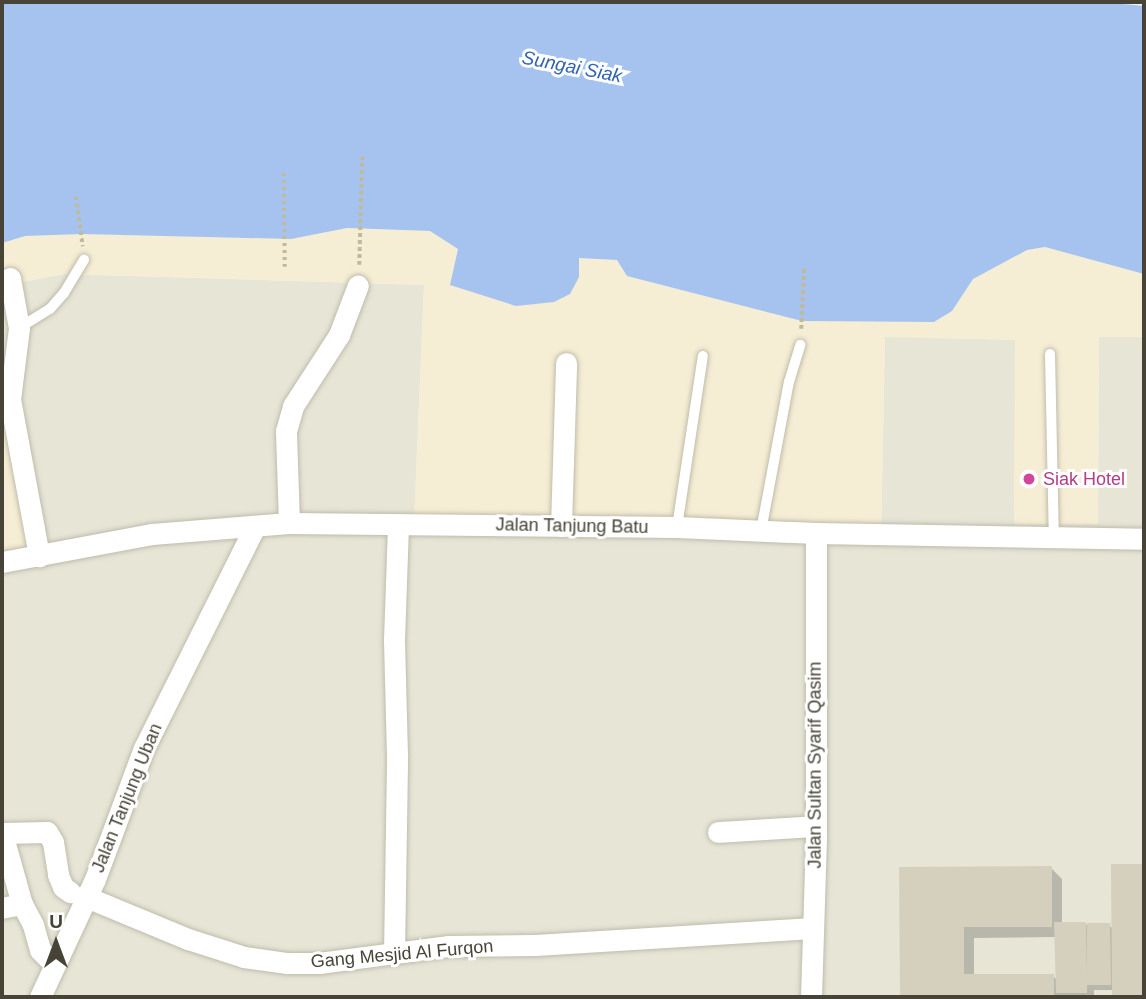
<!DOCTYPE html>
<style>
body{margin:0}
#map{position:relative;width:1146px;height:999px;overflow:hidden;background:#f4f2e8;font-family:Helvetica,sans-serif}
div>[style]{position:absolute}
.residential>*{inset:0;background:#e7e5d6}
.commercial>*{inset:0;background:#f5edd4}
.water>*{inset:0;background:#a6c3ef}
.shadow>*{inset:0;background:#0003}
.building>*{inset:0;background:#d5d0be}
.path>*{height:3.5px;margin-top:-1.75px;transform-origin:0;background:repeating-linear-gradient(90deg,#c0ba9c 0 3.5px,transparent 0 7px)}
.roads{filter:drop-shadow(0 0 2px #bfbcab) drop-shadow(0 0 2px #bfbcab)}
.lane>*{height:10px;margin:-5px;padding:0 5px;transform-origin:5px;border-radius:5px;background:#fff}
.street>*{height:21px;margin:-10.5px;padding:0 10.5px;transform-origin:10.5px;border-radius:10.5px;background:#fff}
.dots>*{width:19px;height:19px;translate:-50% -50%;box-sizing:border-box;border:4px solid #fff;border-radius:50%}
span{translate:-50% -50%;white-space:nowrap;text-align:center;line-height:1.15;-webkit-text-stroke:6px #fff;paint-order:stroke}
.hotel-label{font-size:18px;color:#b23c85}
.left{translate:0 -50%;text-align:left}
.street-label{font-size:18px;color:#474437}
.water-label{font-size:19px;color:#3264b1;font-style:italic}
.frame{position:absolute;inset:0;border:4px solid #474437;pointer-events:none}
.north{position:absolute;left:21px;top:908px;width:70px;height:70px;-webkit-text-stroke:5px #fff;paint-order:stroke;rotate:0deg;font-size:19px;font-weight:700;line-height:28px;text-align:center;color:#474437}
.north::after{content:'';display:block;margin:auto;width:24px;height:32px;background:#474437;clip-path:polygon(50% 0,100% 100%,50% 72%,0 100%)}
</style>
<div id="map">
<div class="residential">
<i style="clip-path:polygon(64px 274px,424px 285px,414px 523px,881px 537px,885px 336px,1016px 340px,1014px 523px,1098px 524px,1099px 337px,1144px 337px,1144px 997px,2px 997px,2px 565px,31px 560px,2px 379px,2px 286px)"></i>
</div>
<div class="commercial">
<i style="clip-path:polygon(347px 228px,430px 231px,458px 249px,579px 277px,578px 258px,617px 260px,627px 276px,802px 321px,934px 322px,952px 311px,973px 279px,1027px 250px,1045px 247px,1144px 274px,1144px 337px,1099px 337px,1098px 524px,1014px 524px,1015px 340px,885px 337px,881px 537px,414px 524px,424px 285px,64px 274px,2px 286px,2px 243px,25px 236px,82px 234px,291px 239px)"></i>
<i style="clip-path:polygon(2px 380px,31px 560px,2px 565px)"></i>
</div>
<div class="water">
<i style="clip-path:polygon(2px 2px,1103px 2px,1144px 6px,1144px 274px,1045px 247px,1027px 250px,973px 279px,952px 311px,934px 322px,802px 321px,627px 276px,617px 260px,579px 258px,579px 277px,570px 294px,554px 302px,516px 306px,450px 285px,458px 249px,430px 231px,347px 228px,291px 239px,82px 234px,25px 236px,2px 243px)"></i>
</div>
<div class="shadow">
<i style="clip-path:polygon(evenodd,1113px 866px,1144px 866px,1144px 997px,1114px 997px,1114px 990px,1094px 990px,1094px 997px,902px 997px,901px 869px,1051px 868px,1062px 879px,1062px 924px,1085px 923px,1089px 928px,1109px 925px,1113px 929px,1113px 866px,1056px 937px,1057px 980px,1053px 976px,974px 976px,974px 938px,1056px 937px)"></i>
</div>
<div class="building">
<i style="clip-path:polygon(1111px 864px,1144px 864px,1144px 997px,1112px 997px)"></i>
<i style="clip-path:polygon(1052px 866px,1052px 927px,964px 927px,964px 974px,1054px 974px,1054px 997px,900px 997px,899px 867px)"></i>
<i style="clip-path:polygon(1054px 922px,1086px 922px,1087px 977px,1087px 923px,1110px 923px,1111px 985px,1087px 985px,1087px 993px,1056px 993px)"></i>
</div>
<div class="path">
<i style="left:284px;top:173px;width:94px;rotate:89.4deg"></i>
<i style="left:76px;top:197px;width:50px;rotate:82deg"></i>
<i style="left:359px;top:265px;width:108px;rotate:-88.4deg"></i>
<i style="left:801px;top:329px;width:61px;rotate:-87.2deg"></i>
</div>
<div class="roads">
<div class="lane">
<i style="left:19px;top:328px;width:36px;rotate:-32deg"></i>
<i style="left:50px;top:309px;width:21px;rotate:-49deg"></i>
<i style="left:64px;top:293px;width:39px;rotate:-59deg"></i>
<i style="left:1050px;top:354px;width:184px;rotate:88.8deg"></i>
<i style="left:677px;top:527px;width:173px;rotate:-81.4deg"></i>
<i style="left:761px;top:531px;width:152px;rotate:-79.4deg"></i>
<i style="left:789px;top:382px;width:39px;rotate:-73deg"></i>
</div>
<div class="street">
<i style="left:10px;top:278px;width:51px;rotate:79.8deg"></i>
<i style="left:19px;top:328px;width:72px;rotate:97.2deg"></i>
<i style="left:10px;top:399px;width:160px;rotate:79.5deg"></i>
<i style="left:289px;top:523px;width:92px;rotate:-91.9deg"></i>
<i style="left:286px;top:431px;width:26px;rotate:-74deg"></i>
<i style="left:293px;top:406px;width:85px;rotate:-57.1deg"></i>
<i style="left:339px;top:335px;width:53px;rotate:-69.2deg"></i>
<i style="left:561px;top:526px;width:163px;rotate:-88.2deg"></i>
<i style="left:2px;top:562px;width:153px;rotate:-10.6deg"></i>
<i style="left:152px;top:534px;width:137px;rotate:-4.6deg"></i>
<i style="left:289px;top:523px;width:388px;rotate:0.6deg"></i>
<i style="left:677px;top:527px;width:139px;rotate:2.5deg"></i>
<i style="left:816px;top:533px;width:328px;rotate:1deg"></i>
<i style="left:718px;top:832px;width:98px;rotate:-3.5deg"></i>
<i style="left:2px;top:833px;width:45px;rotate:-1.3deg"></i>
<i style="left:47px;top:832px;width:12px;rotate:59deg"></i>
<i style="left:53px;top:842px;width:33px;rotate:81deg"></i>
<i style="left:58px;top:875px;width:13px;rotate:67deg"></i>
<i style="left:63px;top:887px;width:9px;rotate:36deg"></i>
<i style="left:2px;top:833px;width:74px;rotate:74.3deg"></i>
<i style="left:22px;top:904px;width:20px;rotate:169deg"></i>
<i style="left:84px;top:896px;width:113px;rotate:22.5deg"></i>
<i style="left:188px;top:939px;width:59px;rotate:17.8deg"></i>
<i style="left:244px;top:957px;width:42px;rotate:8.1deg"></i>
<i style="left:286px;top:963px;width:33px"></i>
<i style="left:319px;top:963px;width:131px;rotate:-7.5deg"></i>
<i style="left:449px;top:946px;width:86px;rotate:-0.7deg"></i>
<i style="left:535px;top:945px;width:278px;rotate:-3.5deg"></i>
<i style="left:22px;top:904px;width:24px;rotate:62deg"></i>
<i style="left:33px;top:925px;width:26px;rotate:74deg"></i>
<i style="left:40px;top:950px;width:21px;rotate:45deg"></i>
<i style="left:394px;top:954px;width:199px;rotate:-89.1deg"></i>
<i style="left:397px;top:755px;width:115px;rotate:-91.5deg"></i>
<i style="left:394px;top:640px;width:116px;rotate:-88deg"></i>
<i style="left:40px;top:997px;width:130px;rotate:-65deg"></i>
<i style="left:95px;top:879px;width:140px;rotate:-69.5deg"></i>
<i style="left:144px;top:748px;width:248px;rotate:-63.4deg"></i>
<i style="left:811px;top:997px;width:163px;rotate:-88.2deg"></i>
<i style="left:816px;top:834px;width:301px;rotate:-90deg"></i>
</div>
</div>
<div class="dots">
<i style="left:1029px;top:479px;background:#d1479c"></i>
</div>
<div class="hotel-label">
<span class="left" style="left:1043px;top:479px">Siak Hotel</span>
</div>
<div class="street-label">
<span style="left:572px;top:526px;rotate:1deg">Jalan Tanjung Batu</span>
<span style="left:815px;top:765px;rotate:-90deg">Jalan Sultan Syarif Qasim</span>
<span style="left:127px;top:798px;rotate:-68deg">Jalan Tanjung Uban</span>
<span style="left:402px;top:954px;rotate:-5deg">Gang Mesjid Al Furqon</span>
</div>
<div class="water-label">
<span style="left:572px;top:67px;rotate:11deg">Sungai Siak</span>
</div>
<div class="frame"></div>
<div class="north">U</div>
</div>
